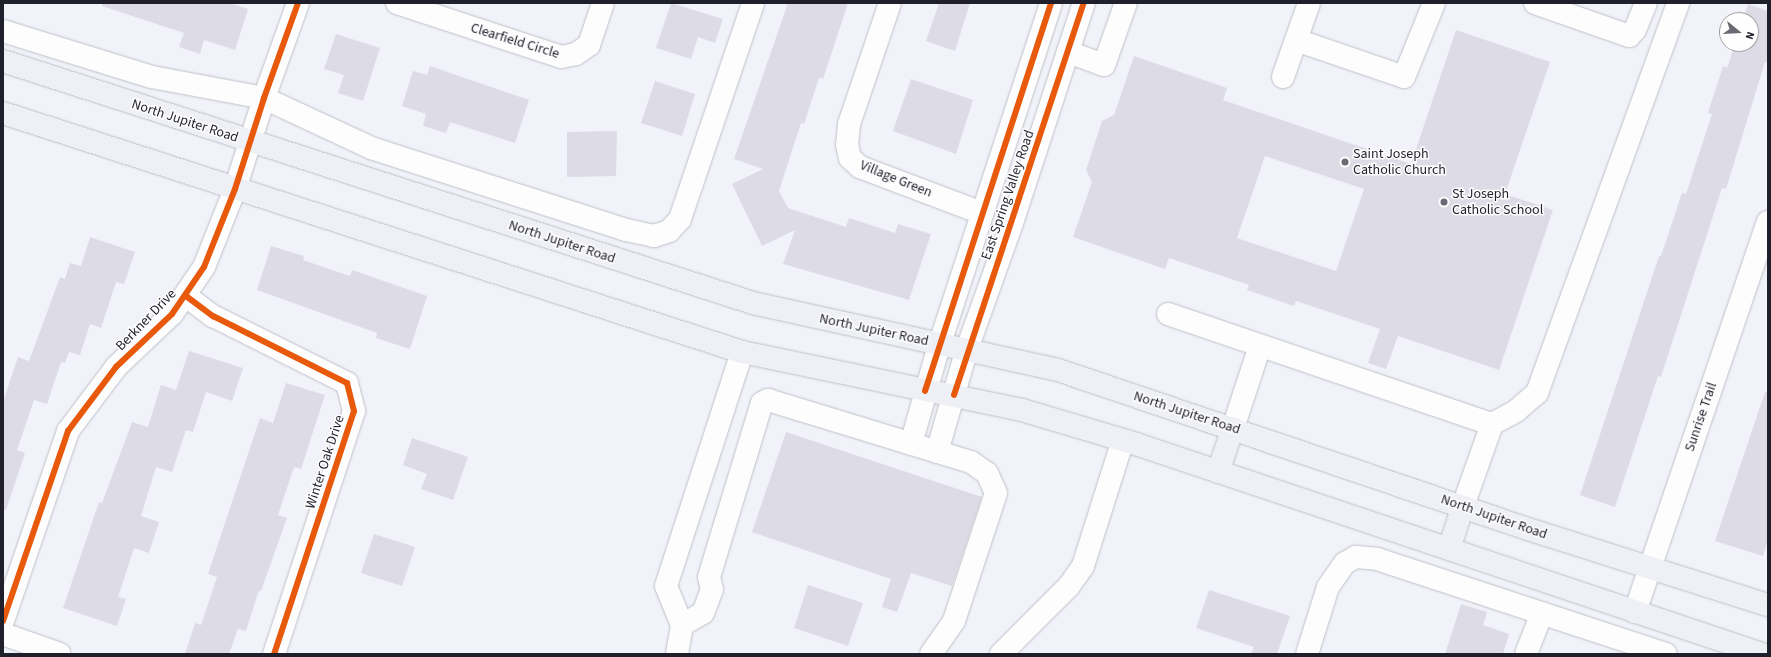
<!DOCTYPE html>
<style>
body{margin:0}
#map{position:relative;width:1771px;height:657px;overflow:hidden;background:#f2f3fa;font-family:"Source Sans 3",sans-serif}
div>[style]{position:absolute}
.building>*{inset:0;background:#dddbe5}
.roads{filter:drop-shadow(0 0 1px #bfc0c8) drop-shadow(0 0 1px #bfc0c8)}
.minor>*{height:22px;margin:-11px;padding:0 11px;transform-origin:11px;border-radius:11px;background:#fdfdfe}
.major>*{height:22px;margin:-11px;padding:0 11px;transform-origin:11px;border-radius:11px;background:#eef0f6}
.cycleway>*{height:6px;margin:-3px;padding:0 3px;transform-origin:3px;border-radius:3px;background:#e8590c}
.dots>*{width:11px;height:11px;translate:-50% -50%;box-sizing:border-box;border:2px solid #fefefe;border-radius:50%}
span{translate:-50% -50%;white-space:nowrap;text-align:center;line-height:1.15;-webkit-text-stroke:3px #fefefe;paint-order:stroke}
.street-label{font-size:14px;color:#1f202c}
.poi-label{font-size:14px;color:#1f202c}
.left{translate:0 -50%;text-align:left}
.frame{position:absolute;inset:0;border:4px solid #1f202c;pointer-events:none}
.north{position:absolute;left:1719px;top:12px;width:40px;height:40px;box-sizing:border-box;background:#fefefe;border:1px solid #a5a5aa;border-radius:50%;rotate:108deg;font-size:11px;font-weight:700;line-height:16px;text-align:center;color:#1f202c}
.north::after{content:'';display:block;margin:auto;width:14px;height:18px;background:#696a74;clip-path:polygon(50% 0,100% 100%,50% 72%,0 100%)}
</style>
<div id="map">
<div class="building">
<i style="clip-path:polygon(102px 3px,230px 3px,248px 9px,235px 50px,204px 40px,200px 54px,179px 47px,184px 33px,102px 6px)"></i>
<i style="clip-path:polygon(671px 3px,723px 19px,715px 43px,698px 37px,691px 59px,656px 48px)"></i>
<i style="clip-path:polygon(788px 3px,848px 3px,823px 79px,819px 78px,804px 124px,801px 123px,779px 191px,788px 208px,846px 227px,849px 218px,895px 233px,898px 224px,931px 234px,909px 300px,783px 264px,795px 230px,762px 246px,732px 184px,763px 169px,734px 159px)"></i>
<i style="clip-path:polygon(939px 3px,970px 3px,955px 51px,926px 41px)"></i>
<i style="clip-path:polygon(1748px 4px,1768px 11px,1768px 63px,1765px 62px,1726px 189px,1722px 188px,1661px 377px,1658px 376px,1615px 507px,1580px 495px,1659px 256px,1661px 256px,1682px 193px,1686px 194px,1712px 114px,1708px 113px,1723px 66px,1727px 68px,1735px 44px,1751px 44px,1751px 20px,1743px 20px)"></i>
<i style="clip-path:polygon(evenodd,1456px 30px,1550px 62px,1505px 194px,1553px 210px,1499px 370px,1398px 336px,1386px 369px,1368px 363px,1380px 329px,1296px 301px,1294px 306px,1247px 290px,1249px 285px,1169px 258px,1165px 269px,1073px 237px,1092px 182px,1086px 170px,1102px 121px,1114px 115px,1134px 56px,1227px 88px,1223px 100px,1411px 164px,1456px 30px,1265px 156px,1364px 189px,1336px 271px,1237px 238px,1265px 156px)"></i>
<i style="clip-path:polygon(336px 34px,380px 48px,363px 101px,338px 93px,344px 75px,324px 69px)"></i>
<i style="clip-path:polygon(430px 66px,529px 100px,515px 143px,450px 122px,446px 133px,423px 126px,426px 114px,402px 106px,413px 71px,427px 75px)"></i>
<i style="clip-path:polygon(911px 79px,973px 100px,956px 154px,893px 131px)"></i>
<i style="clip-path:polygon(655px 81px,695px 94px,682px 136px,641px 123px)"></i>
<i style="clip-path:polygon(617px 131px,616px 176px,567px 177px,567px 132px)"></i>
<i style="clip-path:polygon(90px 237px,135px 252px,124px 284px,116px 282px,101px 328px,90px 324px,80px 355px,69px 352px,65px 363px,61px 362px,47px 404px,34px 400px,17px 450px,25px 453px,6px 510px,3px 510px,3px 402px,18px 357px,29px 361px,60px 277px,65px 279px,70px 263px,81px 266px)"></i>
<i style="clip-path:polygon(271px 246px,304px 256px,303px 260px,350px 276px,352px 270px,427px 296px,410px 349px,376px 338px,377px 333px,257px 290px)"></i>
<i style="clip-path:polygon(189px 351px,243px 368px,232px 401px,206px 392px,193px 432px,186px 430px,172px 472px,156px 467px,141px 516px,159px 522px,149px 553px,134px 548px,118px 597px,126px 599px,117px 626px,63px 608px,99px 502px,102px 503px,132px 422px,148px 427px,161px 385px,176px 390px)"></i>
<i style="clip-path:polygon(286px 383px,325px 395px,301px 469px,294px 467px,278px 515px,287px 518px,261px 591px,259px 590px,246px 631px,238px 629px,229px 654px,185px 654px,195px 623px,201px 625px,217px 577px,208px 574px,260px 418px,273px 423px)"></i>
<i style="clip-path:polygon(1765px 392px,1768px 392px,1768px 540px,1763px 556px,1715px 541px)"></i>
<i style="clip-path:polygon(786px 432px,982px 497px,952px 586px,911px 573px,897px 612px,882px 607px,891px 579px,752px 532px)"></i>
<i style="clip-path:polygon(412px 438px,468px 457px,453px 500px,421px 489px,427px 474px,403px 465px)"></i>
<i style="clip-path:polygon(374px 534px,415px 547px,402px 586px,361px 573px)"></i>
<i style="clip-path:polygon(808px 585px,863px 603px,848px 646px,794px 628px)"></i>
<i style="clip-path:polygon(1209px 590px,1290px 616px,1277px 654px,1251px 654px,1254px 647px,1196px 628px)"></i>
<i style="clip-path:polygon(1461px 604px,1487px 612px,1483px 625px,1509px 634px,1503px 654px,1445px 654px)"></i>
</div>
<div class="roads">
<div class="minor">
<i style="left:397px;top:3px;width:173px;rotate:18.2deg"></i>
<i style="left:561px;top:57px;width:15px;rotate:-11deg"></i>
<i style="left:576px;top:54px;width:16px;rotate:-35deg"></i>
<i style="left:589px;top:45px;width:44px;rotate:-71.6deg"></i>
<i style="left:890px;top:3px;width:128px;rotate:108.7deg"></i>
<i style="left:849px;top:124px;width:21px;rotate:95deg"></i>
<i style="left:847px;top:145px;width:13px;rotate:77deg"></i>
<i style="left:850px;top:158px;width:13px;rotate:42deg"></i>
<i style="left:860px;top:167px;width:130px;rotate:20.7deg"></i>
<i style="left:1535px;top:3px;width:100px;rotate:19.3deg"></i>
<i style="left:1629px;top:36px;width:8px;rotate:-45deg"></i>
<i style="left:1635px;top:30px;width:29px;rotate:-68deg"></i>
<i style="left:3px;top:31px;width:156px;rotate:17.2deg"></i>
<i style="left:152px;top:77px;width:114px;rotate:10.6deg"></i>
<i style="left:264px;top:98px;width:118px;rotate:25deg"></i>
<i style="left:371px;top:148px;width:268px;rotate:17.8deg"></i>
<i style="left:626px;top:230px;width:29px;rotate:12deg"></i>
<i style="left:654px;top:236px;width:16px;rotate:-18deg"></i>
<i style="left:669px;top:231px;width:16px;rotate:-47deg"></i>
<i style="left:680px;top:219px;width:228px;rotate:-71.3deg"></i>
<i style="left:1296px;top:40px;width:114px;rotate:18.9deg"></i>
<i style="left:1404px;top:77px;width:80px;rotate:-67.9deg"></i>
<i style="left:1068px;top:52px;width:38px;rotate:20deg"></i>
<i style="left:1104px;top:65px;width:66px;rotate:-70.5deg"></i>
<i style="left:1283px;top:77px;width:78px;rotate:-70.6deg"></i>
<i style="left:186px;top:296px;width:34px;rotate:37deg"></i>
<i style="left:213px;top:316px;width:150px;rotate:26.6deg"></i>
<i style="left:347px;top:383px;width:29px;rotate:76deg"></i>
<i style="left:354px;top:411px;width:256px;rotate:108.2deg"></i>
<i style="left:1168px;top:314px;width:342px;rotate:18.8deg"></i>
<i style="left:1492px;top:424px;width:87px;rotate:109.5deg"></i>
<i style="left:1492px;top:424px;width:27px;rotate:-28deg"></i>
<i style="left:1516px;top:411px;width:28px;rotate:-41deg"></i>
<i style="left:1537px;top:393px;width:415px;rotate:-70.1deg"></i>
<i style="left:1233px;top:428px;width:86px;rotate:-71.8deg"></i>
<i style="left:911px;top:444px;width:102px;rotate:-74.1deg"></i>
<i style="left:939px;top:346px;width:361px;rotate:-71.9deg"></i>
<i style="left:937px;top:452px;width:107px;rotate:-73.8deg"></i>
<i style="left:967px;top:349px;width:134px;rotate:-70.3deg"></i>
<i style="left:1012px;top:223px;width:231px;rotate:-71.9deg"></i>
<i style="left:1635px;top:612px;width:412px;rotate:-71.2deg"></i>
<i style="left:3px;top:621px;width:201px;rotate:-71.1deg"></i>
<i style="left:68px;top:431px;width:80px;rotate:-53.1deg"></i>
<i style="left:116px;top:367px;width:77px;rotate:-43.4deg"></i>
<i style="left:172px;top:314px;width:57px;rotate:-55.8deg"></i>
<i style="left:204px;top:267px;width:84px;rotate:-68.3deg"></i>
<i style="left:235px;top:189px;width:96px;rotate:-72.3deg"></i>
<i style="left:264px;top:98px;width:101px;rotate:-70.3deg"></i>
<i style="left:682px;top:625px;width:42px;rotate:-112.3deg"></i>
<i style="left:666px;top:586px;width:246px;rotate:-72deg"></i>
<i style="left:3px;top:634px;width:60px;rotate:19.3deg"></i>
<i style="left:677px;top:654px;width:29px;rotate:-80deg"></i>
<i style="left:682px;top:625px;width:24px;rotate:-30deg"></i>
<i style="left:703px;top:613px;width:25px;rotate:-69deg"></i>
<i style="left:712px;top:590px;width:13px;rotate:-103deg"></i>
<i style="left:709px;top:577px;width:182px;rotate:-73.1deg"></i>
<i style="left:762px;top:403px;width:7px;rotate:-27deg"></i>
<i style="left:768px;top:400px;width:212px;rotate:17deg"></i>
<i style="left:971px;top:462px;width:19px;rotate:35deg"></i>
<i style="left:987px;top:473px;width:22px;rotate:66deg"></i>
<i style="left:996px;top:493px;width:135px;rotate:108.2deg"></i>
<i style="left:954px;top:621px;width:40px;rotate:124.9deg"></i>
<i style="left:1001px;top:654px;width:96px;rotate:-45deg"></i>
<i style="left:1069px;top:586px;width:24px;rotate:-55deg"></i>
<i style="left:1083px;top:566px;width:132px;rotate:-72.4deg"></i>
<i style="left:1307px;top:654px;width:70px;rotate:-72.6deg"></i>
<i style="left:1328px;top:587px;width:29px;rotate:-55deg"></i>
<i style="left:1345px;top:563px;width:13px;rotate:-29deg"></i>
<i style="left:1356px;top:557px;width:21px;rotate:5deg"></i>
<i style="left:1377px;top:559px;width:304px;rotate:18.2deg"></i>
<i style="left:1526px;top:654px;width:44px;rotate:-68.7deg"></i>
</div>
<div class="major">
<i style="left:3px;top:61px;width:788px;rotate:17.88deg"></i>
<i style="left:753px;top:303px;width:312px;rotate:12.4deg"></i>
<i style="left:1058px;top:370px;width:493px;rotate:18.7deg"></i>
<i style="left:1525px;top:528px;width:255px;rotate:17.6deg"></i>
<i style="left:3px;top:113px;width:777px;rotate:17.92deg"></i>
<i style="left:742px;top:352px;width:286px;rotate:11.7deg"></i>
<i style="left:1022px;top:410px;width:119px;rotate:16.6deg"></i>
<i style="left:1136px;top:444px;width:660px;rotate:18.54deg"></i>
<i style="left:1218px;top:472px;width:46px;rotate:-71.2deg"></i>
<i style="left:1449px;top:549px;width:45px;rotate:-72deg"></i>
</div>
</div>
<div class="cycleway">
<i style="left:186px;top:296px;width:34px;rotate:37deg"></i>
<i style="left:213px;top:316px;width:150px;rotate:26.6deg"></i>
<i style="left:347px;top:383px;width:29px;rotate:76deg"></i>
<i style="left:354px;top:411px;width:256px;rotate:108.2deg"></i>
<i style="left:925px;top:391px;width:408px;rotate:-72deg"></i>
<i style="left:954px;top:395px;width:413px;rotate:-71.7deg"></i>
<i style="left:3px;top:621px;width:201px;rotate:-71.1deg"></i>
<i style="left:68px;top:431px;width:80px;rotate:-53.1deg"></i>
<i style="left:116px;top:367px;width:77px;rotate:-43.4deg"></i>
<i style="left:172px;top:314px;width:57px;rotate:-55.8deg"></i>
<i style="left:204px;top:267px;width:84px;rotate:-68.3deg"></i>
<i style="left:235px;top:189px;width:96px;rotate:-72.3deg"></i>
<i style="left:264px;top:98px;width:101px;rotate:-70.3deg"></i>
</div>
<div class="dots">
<i style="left:1345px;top:162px;background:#696a74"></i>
<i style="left:1444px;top:202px;background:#696a74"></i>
</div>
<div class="street-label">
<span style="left:515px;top:41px;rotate:17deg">Clearfield Circle</span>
<span style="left:185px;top:121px;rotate:18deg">North Jupiter Road</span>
<span style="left:896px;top:179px;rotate:22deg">Village Green</span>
<span style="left:1008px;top:195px;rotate:-71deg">East Spring Valley Road</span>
<span style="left:562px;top:242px;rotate:18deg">North Jupiter Road</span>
<span style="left:146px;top:320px;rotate:-46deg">Berkner Drive</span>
<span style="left:874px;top:330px;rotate:12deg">North Jupiter Road</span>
<span style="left:1187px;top:413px;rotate:18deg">North Jupiter Road</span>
<span style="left:1701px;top:417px;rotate:-71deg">Sunrise Trail</span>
<span style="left:325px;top:462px;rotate:-72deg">Winter Oak Drive</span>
<span style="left:1494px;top:517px;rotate:19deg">North Jupiter Road</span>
</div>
<div class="poi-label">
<span class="left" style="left:1353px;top:162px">Saint Joseph<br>Catholic Church</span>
<span class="left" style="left:1452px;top:202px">St Joseph<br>Catholic School</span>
</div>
<div class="frame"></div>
<div class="north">N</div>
</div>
